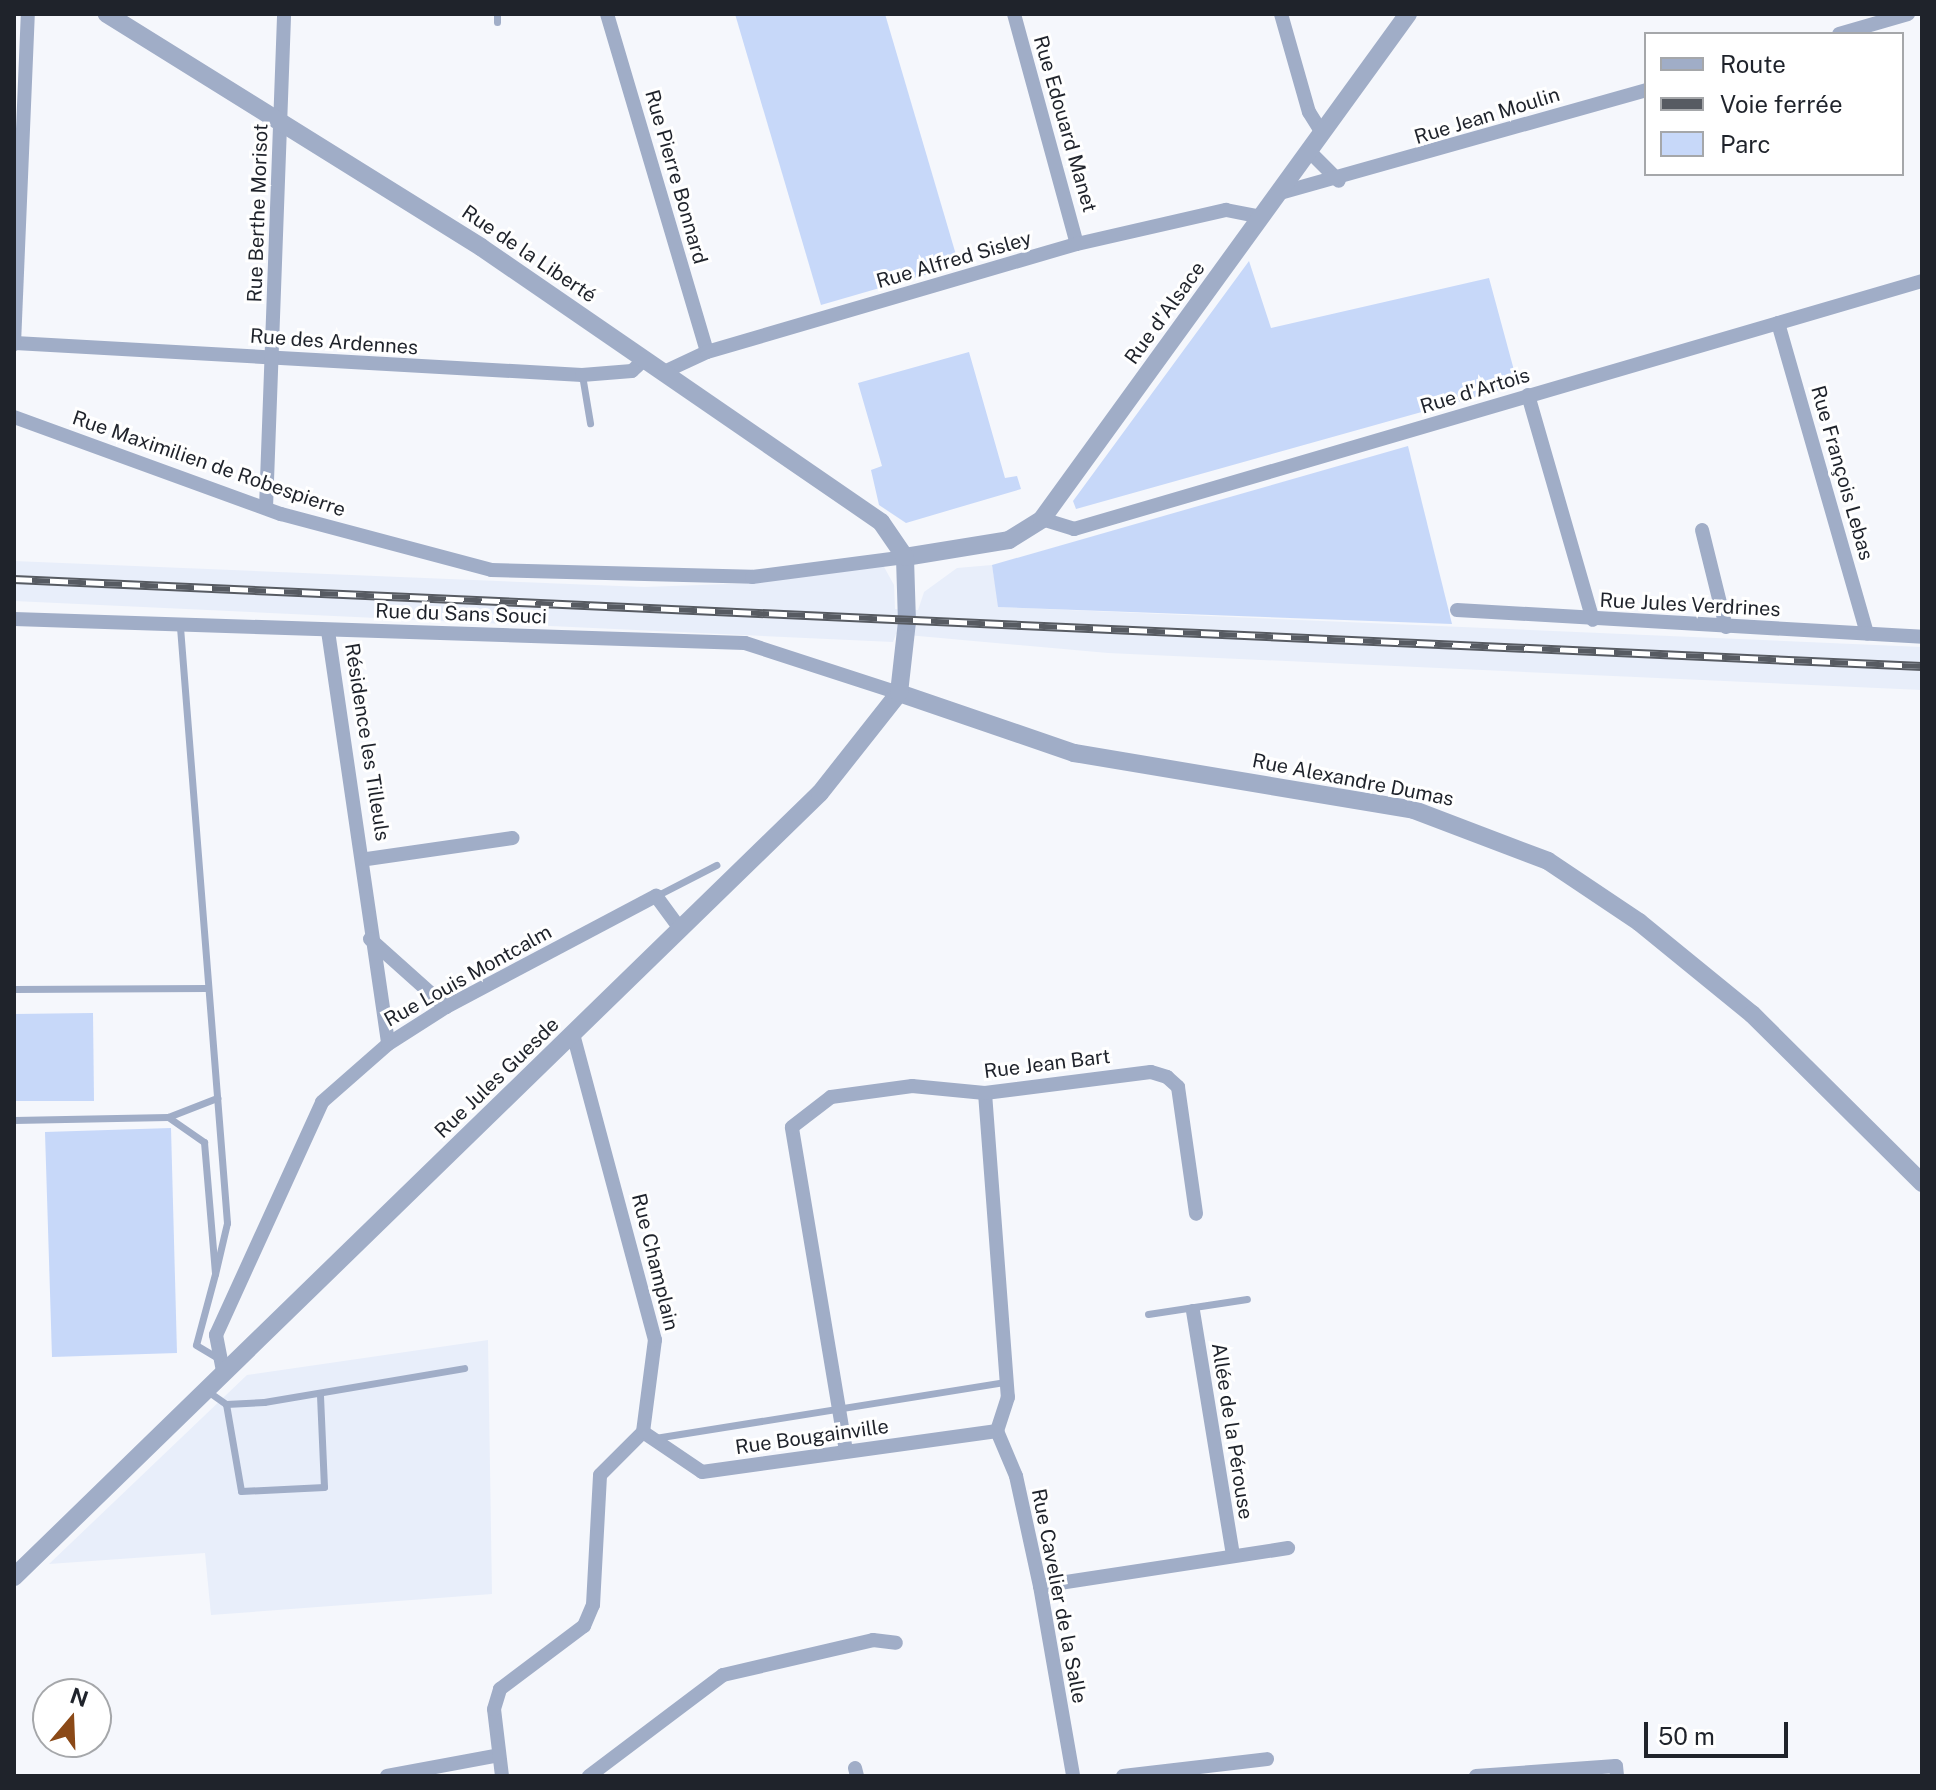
<!DOCTYPE html>
<meta charset="utf-8">
<style>
body{margin:0}
#map{position:relative;width:1936px;height:1790px;overflow:hidden;background:#f5f7fc;font-family:"Public Sans",sans-serif}
div>[style]{position:absolute}
.built>*{inset:0;background:#e8eefa}
.green>*{inset:0;background:#c7d8f9}
.service>*{height:7px;margin:-3.5px;padding:0 3.5px;transform-origin:3.5px;border-radius:3.5px;background:#a0adc7}
.minor>*{height:14px;margin:-7px;padding:0 7px;transform-origin:7px;border-radius:7px;background:#a0adc7}
.tertiary>*{height:18px;margin:-9px;padding:0 9px;transform-origin:9px;border-radius:9px;background:#a0adc7}
.rail>*{height:9px;margin-top:-4.5px;transform-origin:0;background:repeating-linear-gradient(90deg,#fff 0 18px,#575b62 0 36px);box-sizing:border-box;border-block:2px solid #575b62}
span{translate:-50% -50%;white-space:nowrap;text-align:center;line-height:1.15;-webkit-text-stroke:6px #fff;paint-order:stroke}
.street-label{font-size:20px;color:#1f232b}
.frame{position:absolute;inset:0;border:16px solid #1f232b;pointer-events:none}
.legend{position:absolute;left:1644px;top:32px;width:260px;height:144px;box-sizing:border-box;background:#fff;border:2px solid #a5a7aa;margin:0;padding:10px 14px;list-style:none;font-size:24px;color:#1f232b}
.legend li{display:flex;align-items:center;gap:16px;height:40px}
.legend b{width:40px;border:2px solid #a5a7aa}
.north{position:absolute;left:32px;top:1678px;width:80px;height:80px;box-sizing:border-box;background:#fff;border:2px solid #a5a7aa;border-radius:50%;rotate:19deg;font-size:22px;font-weight:700;line-height:32px;text-align:center;color:#1f232b}
.north::after{content:'';display:block;margin:auto;width:28px;height:36px;background:#8b4917;clip-path:polygon(50% 0,100% 100%,50% 72%,0 100%)}
.scale{position:absolute;left:1644px;top:1722px;width:144px;height:36px;box-sizing:border-box;border:4px solid #1f232b;border-top:0;padding-left:10px;font-size:24px;line-height:28px;white-space:nowrap;color:#1f232b;-webkit-text-stroke:6px #fff;paint-order:stroke}
</style>
<div id="map">
<div class="built">
<i style="clip-path:polygon(14px 561px,644px 587px,756px 583px,883px 565px,894px 585px,895px 609px,918px 610px,924px 592px,957px 568px,992px 565px,999px 607px,1922px 647px,1922px 690px,1108px 653px,896px 634px,893px 642px,14px 601px)"></i>
<i style="clip-path:polygon(488px 1340px,492px 1594px,211px 1615px,205px 1553px,49px 1564px,247px 1375px)"></i>
</div>
<div class="green">
<i style="clip-path:polygon(735px 14px,885px 14px,959px 265px,821px 305px)"></i>
<i style="clip-path:polygon(1249px 261px,1271px 328px,1489px 278px,1518px 385px,1076px 509px,1073px 501px)"></i>
<i style="clip-path:polygon(969px 352px,1005px 478px,1017px 476px,1021px 489px,906px 523px,879px 505px,871px 470px,882px 466px,858px 383px)"></i>
<i style="clip-path:polygon(1408px 446px,1452px 624px,998px 607px,992px 565px)"></i>
<i style="clip-path:polygon(93px 1013px,94px 1101px,14px 1101px,14px 1014px)"></i>
<i style="clip-path:polygon(171px 1128px,177px 1353px,52px 1357px,45px 1132px)"></i>
</div>
<div class="service">
<i style="left:497px;top:22px;width:8px;rotate:-90deg"></i>
<i style="left:582px;top:375px;width:49px;rotate:80.5deg"></i>
<i style="left:180px;top:627px;width:598px;rotate:85.49deg"></i>
<i style="left:227px;top:1223px;width:52px;rotate:103.2deg"></i>
<i style="left:656px;top:896px;width:68px;rotate:-27.3deg"></i>
<i style="left:14px;top:989px;width:193px;rotate:-0.3deg"></i>
<i style="left:168px;top:1117px;width:53px;rotate:-21.2deg"></i>
<i style="left:14px;top:1120px;width:154px;rotate:-1.1deg"></i>
<i style="left:168px;top:1117px;width:44px;rotate:34.8deg"></i>
<i style="left:204px;top:1142px;width:132px;rotate:85.2deg"></i>
<i style="left:215px;top:1274px;width:73px;rotate:105deg"></i>
<i style="left:196px;top:1345px;width:23px;rotate:31deg"></i>
<i style="left:1148px;top:1314px;width:100px;rotate:-8.6deg"></i>
<i style="left:206px;top:1390px;width:24px;rotate:35deg"></i>
<i style="left:226px;top:1404px;width:38px;rotate:-3deg"></i>
<i style="left:264px;top:1402px;width:203px;rotate:-9.6deg"></i>
<i style="left:226px;top:1404px;width:88px;rotate:80.2deg"></i>
<i style="left:241px;top:1491px;width:83px;rotate:-2.8deg"></i>
<i style="left:324px;top:1487px;width:92px;rotate:-92.5deg"></i>
<i style="left:655px;top:1438px;width:355px;rotate:-9.1deg"></i>
</div>
<div class="minor">
<i style="left:607px;top:14px;width:352px;rotate:73.5deg"></i>
<i style="left:1014px;top:14px;width:238px;rotate:74.7deg"></i>
<i style="left:1281px;top:14px;width:102px;rotate:74.1deg"></i>
<i style="left:1309px;top:112px;width:25px;rotate:58deg"></i>
<i style="left:1839px;top:34px;width:72px;rotate:-16.2deg"></i>
<i style="left:1309px;top:151px;width:42px;rotate:45deg"></i>
<i style="left:1280px;top:193px;width:380px;rotate:-15.7deg"></i>
<i style="left:1778px;top:323px;width:323px;rotate:74deg"></i>
<i style="left:15px;top:343px;width:568px;rotate:3.23deg"></i>
<i style="left:582px;top:375px;width:50px;rotate:-4.6deg"></i>
<i style="left:632px;top:371px;width:18px;rotate:-43deg"></i>
<i style="left:14px;top:344px;width:330px;rotate:-87.6deg"></i>
<i style="left:664px;top:372px;width:47px;rotate:-24.9deg"></i>
<i style="left:707px;top:352px;width:385px;rotate:-16.3deg"></i>
<i style="left:1077px;top:244px;width:153px;rotate:-12.9deg"></i>
<i style="left:1226px;top:210px;width:37px;rotate:11deg"></i>
<i style="left:1528px;top:395px;width:234px;rotate:73.9deg"></i>
<i style="left:14px;top:417px;width:284px;rotate:20deg"></i>
<i style="left:281px;top:514px;width:217px;rotate:14.9deg"></i>
<i style="left:491px;top:570px;width:261px;rotate:1.5deg"></i>
<i style="left:752px;top:577px;width:154px;rotate:-7.4deg"></i>
<i style="left:266px;top:508px;width:494px;rotate:-87.9deg"></i>
<i style="left:1042px;top:519px;width:34px;rotate:17deg"></i>
<i style="left:1074px;top:529px;width:884px;rotate:-16.3deg"></i>
<i style="left:1702px;top:530px;width:100px;rotate:76.1deg"></i>
<i style="left:1457px;top:610px;width:466px;rotate:3.3deg"></i>
<i style="left:14px;top:619px;width:731px;rotate:1.88deg"></i>
<i style="left:745px;top:643px;width:162px;rotate:18deg"></i>
<i style="left:328px;top:631px;width:417px;rotate:81.7deg"></i>
<i style="left:367px;top:859px;width:147px;rotate:-8.2deg"></i>
<i style="left:370px;top:939px;width:102px;rotate:41.8deg"></i>
<i style="left:985px;top:1093px;width:305px;rotate:85.7deg"></i>
<i style="left:1008px;top:1397px;width:36px;rotate:108deg"></i>
<i style="left:997px;top:1431px;width:49px;rotate:67.1deg"></i>
<i style="left:1016px;top:1476px;width:113px;rotate:77.7deg"></i>
<i style="left:1040px;top:1586px;width:193px;rotate:80.1deg"></i>
<i style="left:1193px;top:1311px;width:248px;rotate:80.7deg"></i>
<i style="left:223px;top:1371px;width:37px;rotate:-101deg"></i>
<i style="left:216px;top:1335px;width:256px;rotate:-65.5deg"></i>
<i style="left:322px;top:1102px;width:88px;rotate:-41.3deg"></i>
<i style="left:388px;top:1044px;width:69px;rotate:-32.5deg"></i>
<i style="left:446px;top:1007px;width:238px;rotate:-27.9deg"></i>
<i style="left:656px;top:896px;width:42px;rotate:53.7deg"></i>
<i style="left:643px;top:1432px;width:71px;rotate:34.1deg"></i>
<i style="left:702px;top:1472px;width:298px;rotate:-7.9deg"></i>
<i style="left:846px;top:1451px;width:328px;rotate:-99.5deg"></i>
<i style="left:792px;top:1127px;width:49px;rotate:-37.6deg"></i>
<i style="left:831px;top:1097px;width:82px;rotate:-7.7deg"></i>
<i style="left:912px;top:1086px;width:73px;rotate:5.5deg"></i>
<i style="left:985px;top:1093px;width:167px;rotate:-7.2deg"></i>
<i style="left:1151px;top:1072px;width:17px;rotate:17deg"></i>
<i style="left:1167px;top:1077px;width:15px;rotate:42deg"></i>
<i style="left:1178px;top:1087px;width:128px;rotate:81.9deg"></i>
<i style="left:1040px;top:1586px;width:251px;rotate:-8.7deg"></i>
<i style="left:855px;top:1768px;width:8px;rotate:76deg"></i>
<i style="left:387px;top:1776px;width:114px;rotate:-10.6deg"></i>
<i style="left:502px;top:1776px;width:67px;rotate:-96.8deg"></i>
<i style="left:494px;top:1709px;width:21px;rotate:-73deg"></i>
<i style="left:500px;top:1689px;width:105px;rotate:-36.9deg"></i>
<i style="left:584px;top:1626px;width:23px;rotate:-67deg"></i>
<i style="left:593px;top:1605px;width:130px;rotate:-86.9deg"></i>
<i style="left:600px;top:1475px;width:61px;rotate:-45deg"></i>
<i style="left:643px;top:1432px;width:93px;rotate:-82.6deg"></i>
<i style="left:655px;top:1340px;width:316px;rotate:-105deg"></i>
<i style="left:589px;top:1776px;width:168px;rotate:-37deg"></i>
<i style="left:723px;top:1675px;width:154px;rotate:-13.1deg"></i>
<i style="left:873px;top:1640px;width:23px;rotate:7deg"></i>
<i style="left:1123px;top:1776px;width:145px;rotate:-6.7deg"></i>
<i style="left:1476px;top:1776px;width:140px;rotate:-4.1deg"></i>
<i style="left:1616px;top:1766px;width:10px;rotate:84deg"></i>
</div>
<div class="tertiary">
<i style="left:905px;top:557px;width:105px;rotate:-9.3deg"></i>
<i style="left:1009px;top:540px;width:39px;rotate:-32deg"></i>
<i style="left:1042px;top:519px;width:624px;rotate:-54.07deg"></i>
<i style="left:899px;top:693px;width:185px;rotate:18.9deg"></i>
<i style="left:1074px;top:753px;width:345px;rotate:9.5deg"></i>
<i style="left:1414px;top:810px;width:143px;rotate:20.8deg"></i>
<i style="left:1548px;top:861px;width:110px;rotate:33.8deg"></i>
<i style="left:1639px;top:922px;width:146px;rotate:39.2deg"></i>
<i style="left:1752px;top:1014px;width:240px;rotate:44.8deg"></i>
<i style="left:14px;top:1577px;width:1124px;rotate:-44.21deg"></i>
<i style="left:820px;top:793px;width:127px;rotate:-51.7deg"></i>
<i style="left:899px;top:693px;width:71px;rotate:-83.6deg"></i>
<i style="left:907px;top:622px;width:65px;rotate:-91.8deg"></i>
<i style="left:905px;top:557px;width:42px;rotate:-124.4deg"></i>
<i style="left:881px;top:522px;width:485px;rotate:-145.5deg"></i>
<i style="left:481px;top:247px;width:441px;rotate:-148.1deg"></i>
</div>
<div class="rail">
<i style="left:14px;top:579px;width:1910px;rotate:2.61deg"></i>
</div>
<div class="street-label">
<span style="left:1487px;top:116px;rotate:-17deg">Rue Jean Moulin</span>
<span style="left:1065px;top:124px;rotate:74deg">Rue Edouard Manet</span>
<span style="left:676px;top:177px;rotate:74deg">Rue Pierre Bonnard</span>
<span style="left:258px;top:213px;rotate:-88deg">Rue Berthe Morisot</span>
<span style="left:529px;top:254px;rotate:34deg">Rue de la Liberté</span>
<span style="left:954px;top:260px;rotate:-16deg">Rue Alfred Sisley</span>
<span style="left:1165px;top:313px;rotate:-54deg">Rue d'Alsace</span>
<span style="left:334px;top:342px;rotate:4deg">Rue des Ardennes</span>
<span style="left:1475px;top:391px;rotate:-17deg">Rue d'Artois</span>
<span style="left:209px;top:464px;rotate:19deg">Rue Maximilien de Robespierre</span>
<span style="left:1842px;top:473px;rotate:74deg">Rue François Lebas</span>
<span style="left:1690px;top:605px;rotate:3deg">Rue Jules Verdrines</span>
<span style="left:461px;top:614px;rotate:2deg">Rue du Sans Souci</span>
<span style="left:367px;top:742px;rotate:81deg">Résidence les Tilleuls</span>
<span style="left:1353px;top:780px;rotate:11deg">Rue Alexandre Dumas</span>
<span style="left:468px;top:976px;rotate:-29deg">Rue Louis Montcalm</span>
<span style="left:1047px;top:1064px;rotate:-7deg">Rue Jean Bart</span>
<span style="left:497px;top:1078px;rotate:-44deg">Rue Jules Guesde</span>
<span style="left:655px;top:1262px;rotate:76deg">Rue Champlain</span>
<span style="left:1232px;top:1431px;rotate:81deg">Allée de la Pérouse</span>
<span style="left:812px;top:1437px;rotate:-8deg">Rue Bougainville</span>
<span style="left:1059px;top:1596px;rotate:79deg">Rue Cavelier de la Salle</span>
</div>
<div class="frame"></div>
<ul class="legend">
<li><b style="height:10px;background:#a0adc7"></b>Route</li>
<li><b style="height:10px;background:#575b62"></b>Voie ferrée</li>
<li><b style="height:22px;background:#c7d8f9"></b>Parc</li>
</ul>
<div class="north">N</div>
<div class="scale">50 m</div>
</div>
